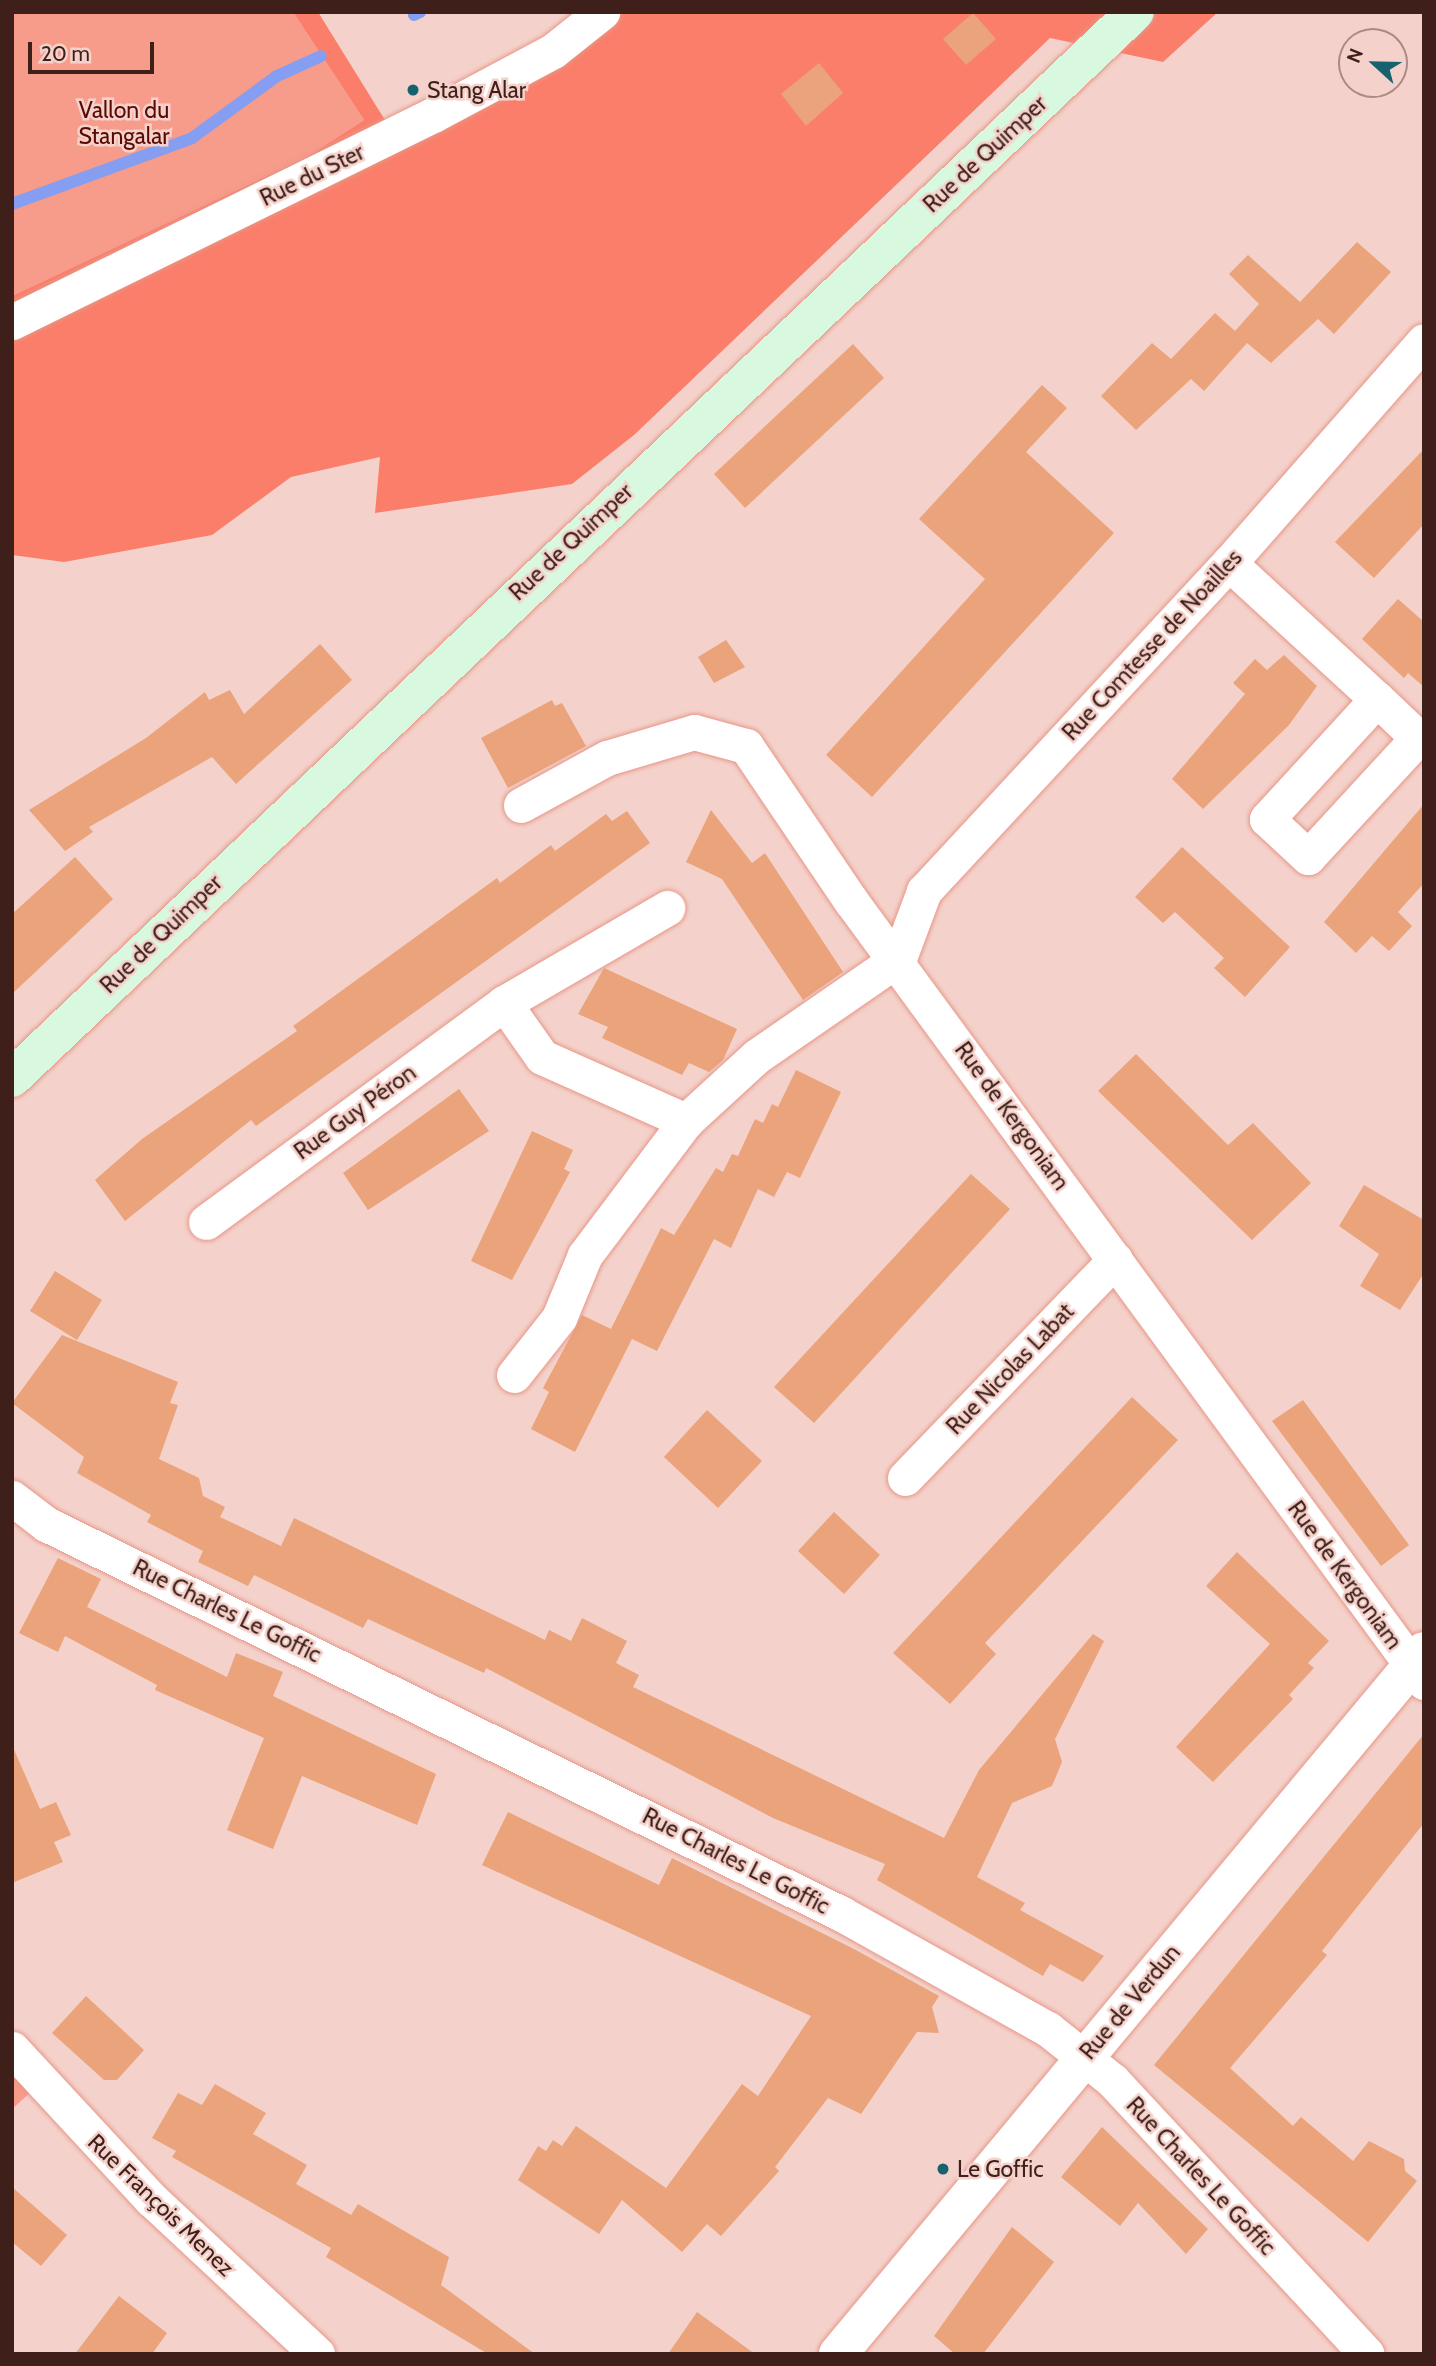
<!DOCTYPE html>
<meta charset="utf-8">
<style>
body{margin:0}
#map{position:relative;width:1436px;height:2366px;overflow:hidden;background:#f4d2cb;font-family:Cabin,sans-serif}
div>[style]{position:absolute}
.green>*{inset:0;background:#f79b8a}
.forest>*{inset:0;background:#fb7e6a}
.stream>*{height:12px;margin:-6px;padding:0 6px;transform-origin:6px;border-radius:6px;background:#869ef1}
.building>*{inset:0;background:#eaa37a}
.roads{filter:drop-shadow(0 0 2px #e79788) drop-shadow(0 0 2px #e79788)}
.minor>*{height:35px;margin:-17.5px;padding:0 17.5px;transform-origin:17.5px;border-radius:17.5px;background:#fff}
.tertiary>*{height:38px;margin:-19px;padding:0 19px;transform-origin:19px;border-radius:19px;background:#fff}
.secondary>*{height:38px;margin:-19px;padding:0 19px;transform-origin:19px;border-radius:19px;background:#d8f8e0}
.dots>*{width:19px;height:19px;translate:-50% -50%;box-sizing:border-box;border:4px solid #f4d2cb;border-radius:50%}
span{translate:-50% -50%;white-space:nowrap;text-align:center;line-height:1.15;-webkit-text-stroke:5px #f4d2cb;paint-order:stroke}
.poi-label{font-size:23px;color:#3e1f19}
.left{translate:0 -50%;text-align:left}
.park-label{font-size:23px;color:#590a03}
.street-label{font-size:23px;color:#3e1f19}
.frame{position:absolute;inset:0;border:14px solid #3e1f19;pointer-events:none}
.north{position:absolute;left:1338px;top:28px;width:70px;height:70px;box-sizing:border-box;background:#f4d2cb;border:2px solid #ab8a84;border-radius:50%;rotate:292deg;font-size:19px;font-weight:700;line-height:28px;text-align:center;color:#3e1f19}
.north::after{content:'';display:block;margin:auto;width:24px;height:32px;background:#16626e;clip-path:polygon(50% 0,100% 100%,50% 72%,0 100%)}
.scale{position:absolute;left:28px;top:42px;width:126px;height:32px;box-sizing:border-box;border:4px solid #3e1f19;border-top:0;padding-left:9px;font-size:21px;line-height:24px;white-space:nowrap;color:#3e1f19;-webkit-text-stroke:5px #f4d2cb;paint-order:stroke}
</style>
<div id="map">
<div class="green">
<i style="clip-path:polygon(12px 12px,293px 12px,364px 120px,307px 157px,12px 296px)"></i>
<i style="clip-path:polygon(12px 2062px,32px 2091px,12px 2109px)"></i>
</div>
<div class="forest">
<i style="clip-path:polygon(293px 12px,318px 12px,388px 125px,529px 55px,583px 12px,1218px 12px,1163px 62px,1050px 38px,634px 435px,572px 484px,375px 513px,380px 457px,291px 477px,212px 535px,64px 562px,12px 555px,12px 296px,307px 157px,364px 120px)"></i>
</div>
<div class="stream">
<i style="left:414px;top:15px;width:7px;rotate:-27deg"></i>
<i style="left:12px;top:204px;width:192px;rotate:-20.1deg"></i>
<i style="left:192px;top:138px;width:105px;rotate:-36.1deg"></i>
<i style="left:277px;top:76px;width:48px;rotate:-24.4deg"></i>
</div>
<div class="building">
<i style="clip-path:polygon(973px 13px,996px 39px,966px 65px,943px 39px)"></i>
<i style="clip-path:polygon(819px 63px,843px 93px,806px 126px,781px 94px)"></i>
<i style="clip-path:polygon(1357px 242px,1391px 272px,1334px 334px,1318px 319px,1271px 363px,1247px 343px,1204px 391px,1191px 379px,1136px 430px,1101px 396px,1152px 343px,1171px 359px,1215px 313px,1235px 331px,1259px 304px,1229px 274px,1248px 255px,1300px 302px)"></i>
<i style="clip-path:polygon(853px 344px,884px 378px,745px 508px,714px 474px)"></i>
<i style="clip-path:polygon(1042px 385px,1067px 408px,1026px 452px,1114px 533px,872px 797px,826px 755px,985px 579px,919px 519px)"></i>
<i style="clip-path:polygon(1424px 449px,1424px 524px,1374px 578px,1335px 542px)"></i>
<i style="clip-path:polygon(1398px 599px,1424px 622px,1424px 687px,1408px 673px,1404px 678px,1362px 639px)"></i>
<i style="clip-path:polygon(726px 640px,745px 667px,714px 683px,698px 657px)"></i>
<i style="clip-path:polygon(320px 644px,352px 680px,236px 784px,212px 757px,89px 827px,93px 832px,65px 851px,29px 810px,146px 738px,205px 692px,209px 700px,230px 690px,244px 714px)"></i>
<i style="clip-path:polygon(1284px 655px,1317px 686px,1289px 725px,1203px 809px,1172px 779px,1245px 694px,1233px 683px,1255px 659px,1267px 670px)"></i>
<i style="clip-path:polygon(552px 700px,555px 706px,562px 703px,586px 746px,508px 788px,481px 738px)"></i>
<i style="clip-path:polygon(1424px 804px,1424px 883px,1398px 912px,1412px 926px,1389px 951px,1372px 936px,1356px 953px,1324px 922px)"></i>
<i style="clip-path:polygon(711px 810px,752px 863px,765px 853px,843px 972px,803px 1000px,722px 879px,686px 862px)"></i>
<i style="clip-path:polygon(627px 811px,650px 843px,256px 1126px,251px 1120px,125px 1221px,95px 1180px,142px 1139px,297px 1031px,293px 1026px,497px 878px,500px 883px,551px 845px,555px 851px,606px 814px,612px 821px)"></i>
<i style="clip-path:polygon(1182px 847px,1290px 947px,1245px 997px,1214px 968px,1224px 958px,1175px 912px,1163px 923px,1135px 897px)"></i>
<i style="clip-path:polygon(75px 857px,113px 899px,12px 994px,12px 914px)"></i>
<i style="clip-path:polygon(604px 968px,737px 1029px,723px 1060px,709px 1072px,689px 1063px,682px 1075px,602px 1038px,608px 1027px,578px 1014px)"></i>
<i style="clip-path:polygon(1136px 1054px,1228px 1145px,1253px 1123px,1311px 1183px,1252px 1240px,1098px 1091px)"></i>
<i style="clip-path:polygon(796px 1070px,841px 1092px,800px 1178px,787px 1172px,774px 1197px,758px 1189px,731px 1248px,714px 1239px,657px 1351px,632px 1339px,575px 1452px,531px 1429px,549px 1392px,543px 1388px,582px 1315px,611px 1329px,661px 1228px,674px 1235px,716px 1168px,723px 1172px,732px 1154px,738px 1156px,755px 1119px,763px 1123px,772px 1104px,778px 1107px)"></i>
<i style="clip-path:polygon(459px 1089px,489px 1131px,368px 1210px,343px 1173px)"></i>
<i style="clip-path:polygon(532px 1131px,573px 1150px,564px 1169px,570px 1172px,512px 1280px,471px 1261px)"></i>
<i style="clip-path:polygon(971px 1174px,1010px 1209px,814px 1423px,774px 1387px)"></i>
<i style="clip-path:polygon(1364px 1185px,1424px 1220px,1424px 1273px,1400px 1310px,1360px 1286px,1379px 1254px,1339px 1226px)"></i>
<i style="clip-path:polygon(55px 1271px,102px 1300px,77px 1340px,30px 1311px)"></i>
<i style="clip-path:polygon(62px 1335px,178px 1382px,170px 1403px,178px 1405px,159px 1459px,199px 1478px,203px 1496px,225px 1507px,220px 1517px,281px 1546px,294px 1518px,545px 1640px,549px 1630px,571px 1641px,582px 1618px,627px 1641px,616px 1663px,639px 1675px,633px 1687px,944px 1838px,979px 1770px,1093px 1634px,1104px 1641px,1055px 1739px,1062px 1762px,1052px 1786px,1012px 1803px,977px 1877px,1025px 1903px,1020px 1910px,1104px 1956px,1083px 1982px,1050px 1964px,1043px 1976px,877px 1880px,885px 1864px,773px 1818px,486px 1668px,484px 1673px,368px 1619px,363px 1628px,254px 1575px,248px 1586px,198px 1562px,203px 1551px,147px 1522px,151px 1515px,77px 1473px,84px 1457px,12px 1403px)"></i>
<i style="clip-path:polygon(1132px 1397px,1178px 1440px,985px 1643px,996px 1654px,950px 1704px,893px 1653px)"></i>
<i style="clip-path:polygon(1303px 1400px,1409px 1545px,1381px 1566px,1272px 1421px)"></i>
<i style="clip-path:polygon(707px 1410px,762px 1461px,718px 1508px,664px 1457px)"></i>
<i style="clip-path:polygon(834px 1512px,880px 1555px,844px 1594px,798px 1551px)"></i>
<i style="clip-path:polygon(1237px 1552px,1329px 1641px,1308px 1663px,1314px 1668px,1289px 1695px,1293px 1699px,1213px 1782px,1176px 1747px,1270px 1644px,1206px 1586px)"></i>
<i style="clip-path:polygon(58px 1558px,101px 1579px,87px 1607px,227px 1677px,236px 1653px,283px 1672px,273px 1696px,436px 1774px,417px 1825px,302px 1776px,273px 1849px,227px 1830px,264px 1738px,155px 1690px,157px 1685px,65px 1636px,58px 1652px,19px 1633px)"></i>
<i style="clip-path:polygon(1424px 1734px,1424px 1823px,1322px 1951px,1327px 1955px,1230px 2068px,1293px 2126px,1301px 2117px,1353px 2161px,1369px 2141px,1404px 2159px,1405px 2171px,1417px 2181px,1368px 2242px,1154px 2065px)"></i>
<i style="clip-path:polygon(12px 1745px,40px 1809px,56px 1802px,71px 1835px,54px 1842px,63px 1862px,12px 1883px)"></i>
<i style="clip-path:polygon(508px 1812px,659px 1885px,672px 1858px,854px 1949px,939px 1996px,932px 2007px,939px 2033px,917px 2032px,861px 2114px,828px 2098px,775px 2167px,779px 2171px,721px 2236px,707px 2224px,682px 2252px,622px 2200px,599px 2234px,518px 2180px,538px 2146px,546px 2151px,553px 2140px,562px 2146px,576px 2126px,666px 2188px,742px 2084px,758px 2096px,811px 2016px,482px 1865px)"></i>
<i style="clip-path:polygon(86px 1996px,144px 2050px,117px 2080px,104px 2080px,52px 2033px)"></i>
<i style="clip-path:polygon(215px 2084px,266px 2113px,253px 2134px,307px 2165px,296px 2184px,351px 2215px,358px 2204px,449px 2257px,441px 2285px,535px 2354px,488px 2354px,326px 2257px,331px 2248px,172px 2157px,176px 2151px,152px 2138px,178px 2093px,202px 2105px)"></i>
<i style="clip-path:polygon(1102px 2127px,1208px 2229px,1186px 2254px,1138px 2203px,1120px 2226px,1061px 2177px)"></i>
<i style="clip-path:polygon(12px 2187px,67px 2235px,41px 2266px,12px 2242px)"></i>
<i style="clip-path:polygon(1012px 2227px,1054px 2262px,983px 2354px,955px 2354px,934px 2336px)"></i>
<i style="clip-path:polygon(119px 2296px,167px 2333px,152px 2354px,75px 2354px)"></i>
<i style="clip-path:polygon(697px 2312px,755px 2354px,668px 2354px)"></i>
</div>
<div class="roads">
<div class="minor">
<i style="left:12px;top:322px;width:469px;rotate:-26.2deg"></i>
<i style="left:433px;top:115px;width:136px;rotate:-28.1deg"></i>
<i style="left:553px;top:51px;width:63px;rotate:-38.5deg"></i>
<i style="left:1229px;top:563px;width:201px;rotate:42.6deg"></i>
<i style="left:1377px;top:699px;width:163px;rotate:132.5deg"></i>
<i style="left:1267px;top:819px;width:56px;rotate:42.8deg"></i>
<i style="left:1308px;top:857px;width:162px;rotate:-47.3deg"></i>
<i style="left:1418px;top:738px;width:57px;rotate:-136.4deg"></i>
<i style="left:521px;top:805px;width:98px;rotate:-28.7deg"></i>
<i style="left:607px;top:758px;width:91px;rotate:-16.6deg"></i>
<i style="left:694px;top:732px;width:54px;rotate:15.1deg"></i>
<i style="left:746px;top:746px;width:187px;rotate:55.9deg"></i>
<i style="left:851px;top:901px;width:969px;rotate:53.73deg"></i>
<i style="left:504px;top:1003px;width:66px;rotate:54.9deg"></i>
<i style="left:542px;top:1057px;width:158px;rotate:24deg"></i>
<i style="left:686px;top:1121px;width:96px;rotate:-42.5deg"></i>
<i style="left:757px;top:1056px;width:173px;rotate:-34.6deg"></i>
<i style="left:899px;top:958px;width:72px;rotate:-69.5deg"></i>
<i style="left:924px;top:891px;width:448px;rotate:-47.1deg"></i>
<i style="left:1229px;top:563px;width:295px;rotate:-48.7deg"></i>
<i style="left:206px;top:1222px;width:370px;rotate:-36.3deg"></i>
<i style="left:504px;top:1003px;width:189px;rotate:-30.2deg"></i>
<i style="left:514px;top:1375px;width:73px;rotate:-51.7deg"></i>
<i style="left:559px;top:1318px;width:68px;rotate:-67.6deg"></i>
<i style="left:585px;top:1255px;width:168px;rotate:-53deg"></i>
<i style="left:905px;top:1478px;width:303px;rotate:-46.1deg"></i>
<i style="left:12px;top:1498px;width:43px;rotate:37.4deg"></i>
<i style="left:46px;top:1524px;width:886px;rotate:26.1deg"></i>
<i style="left:842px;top:1914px;width:236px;rotate:29.2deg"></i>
<i style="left:1048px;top:2029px;width:82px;rotate:38.6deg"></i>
<i style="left:1112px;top:2080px;width:374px;rotate:47.1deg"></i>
<i style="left:12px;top:2049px;width:205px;rotate:47.2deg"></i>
<i style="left:151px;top:2199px;width:227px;rotate:43deg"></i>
</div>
<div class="tertiary">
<i style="left:838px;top:2354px;width:915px;rotate:-50.19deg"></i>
</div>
<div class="secondary">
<i style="left:12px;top:1078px;width:1548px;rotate:-43.51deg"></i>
</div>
</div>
<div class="dots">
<i style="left:413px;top:90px;background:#16626e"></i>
<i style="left:943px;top:2169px;background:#16626e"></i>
</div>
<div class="poi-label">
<span class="left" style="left:427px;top:90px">Stang Alar</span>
<span class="left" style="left:957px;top:2169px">Le Goffic</span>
</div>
<div class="park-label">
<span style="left:124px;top:123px">Vallon du<br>Stangalar</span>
</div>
<div class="street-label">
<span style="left:985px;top:154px;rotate:-43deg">Rue de Quimper</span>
<span style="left:312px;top:175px;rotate:-26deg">Rue du Ster</span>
<span style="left:571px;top:542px;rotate:-43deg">Rue de Quimper</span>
<span style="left:1152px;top:645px;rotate:-47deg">Rue Comtesse de Noailles</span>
<span style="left:161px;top:934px;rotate:-44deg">Rue de Quimper</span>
<span style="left:355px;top:1112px;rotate:-36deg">Rue Guy Péron</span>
<span style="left:1012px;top:1116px;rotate:54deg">Rue de Kergoniam</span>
<span style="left:1010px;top:1369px;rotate:-46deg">Rue Nicolas Labat</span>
<span style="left:1345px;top:1575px;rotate:54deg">Rue de Kergoniam</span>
<span style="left:227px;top:1611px;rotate:26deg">Rue Charles Le Goffic</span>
<span style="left:736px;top:1861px;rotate:27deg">Rue Charles Le Goffic</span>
<span style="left:1130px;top:2002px;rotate:-50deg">Rue de Verdun</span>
<span style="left:1201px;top:2176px;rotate:47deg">Rue Charles Le Goffic</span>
<span style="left:161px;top:2205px;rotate:44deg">Rue François Menez</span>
</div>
<div class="frame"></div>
<div class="north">N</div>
<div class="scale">20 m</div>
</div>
